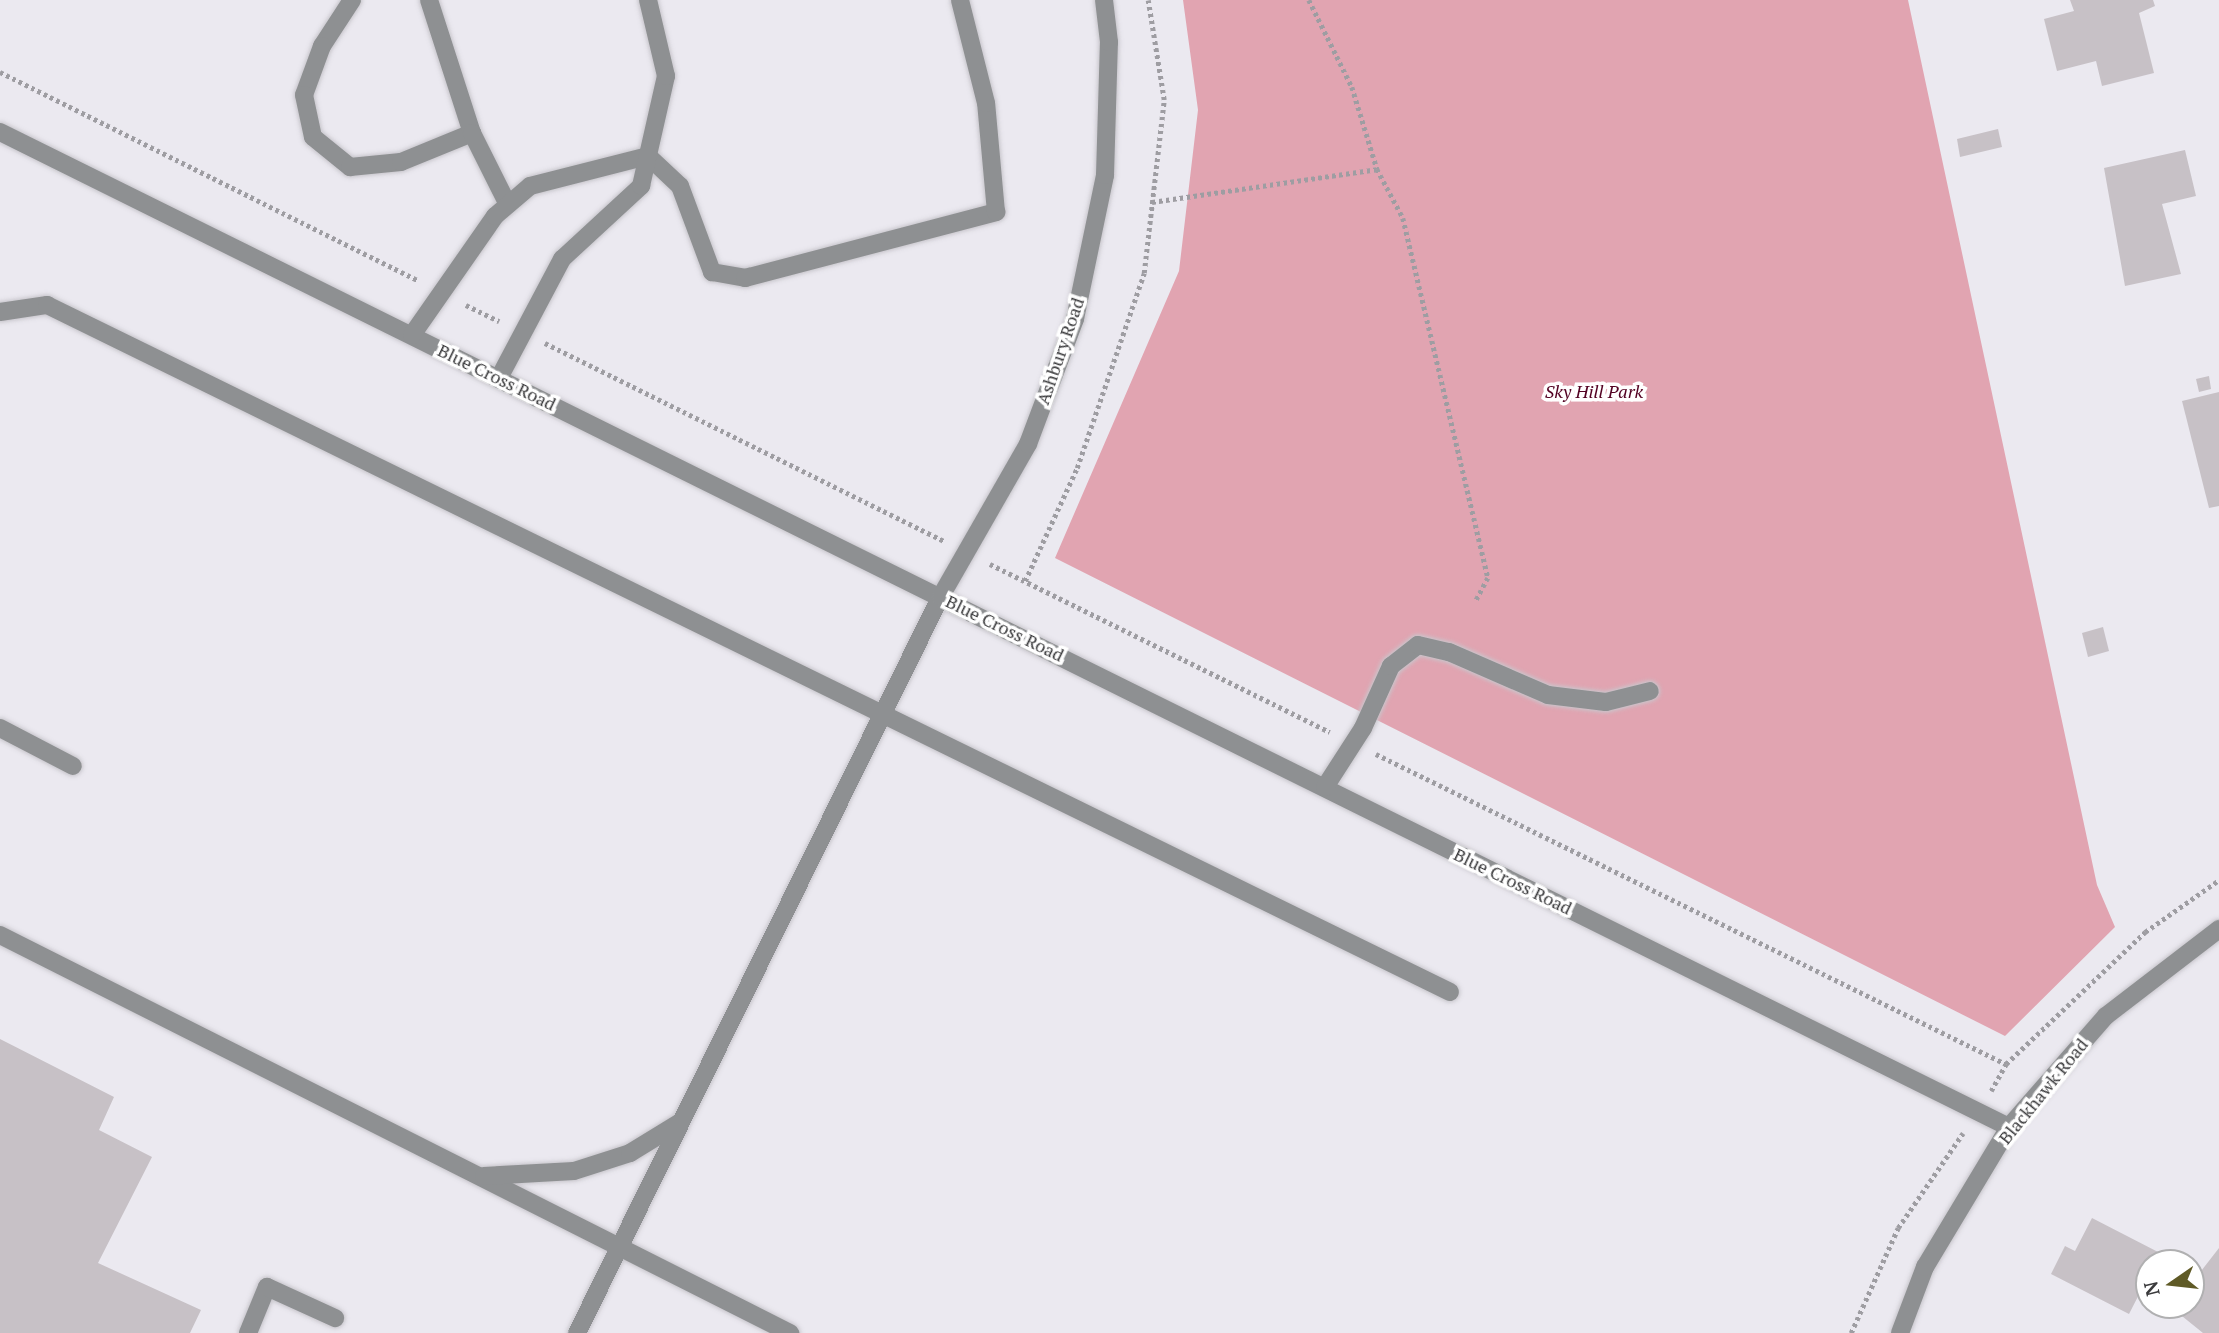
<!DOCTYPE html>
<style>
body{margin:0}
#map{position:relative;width:2219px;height:1333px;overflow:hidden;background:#ebe9f0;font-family:"PT Serif",serif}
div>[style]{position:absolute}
.green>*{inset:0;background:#e1a4b1}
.building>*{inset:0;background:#c7c1c6}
.path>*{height:4.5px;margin-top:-2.25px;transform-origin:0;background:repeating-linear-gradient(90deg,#9e9da2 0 3.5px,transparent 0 7px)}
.roads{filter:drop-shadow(0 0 2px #c8c6cc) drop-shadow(0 0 2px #c8c6cc)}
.minor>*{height:18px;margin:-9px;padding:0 9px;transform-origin:9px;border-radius:9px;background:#8e9092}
span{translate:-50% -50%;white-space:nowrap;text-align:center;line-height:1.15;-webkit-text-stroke:7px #fff;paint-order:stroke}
.street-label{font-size:18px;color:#3a3a3c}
.park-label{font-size:18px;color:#530223;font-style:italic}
.north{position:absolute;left:2135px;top:1249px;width:70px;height:70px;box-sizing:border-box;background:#fff;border:2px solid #b0b0b1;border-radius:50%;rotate:256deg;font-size:19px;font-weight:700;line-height:28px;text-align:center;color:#3a3a3c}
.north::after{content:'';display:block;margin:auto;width:24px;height:32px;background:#5f5a26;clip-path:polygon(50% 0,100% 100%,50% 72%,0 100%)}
</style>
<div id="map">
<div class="green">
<i style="clip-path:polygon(1183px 0,1908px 0,2097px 885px,2115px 927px,2005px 1036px,1055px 558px,1179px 271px,1198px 110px)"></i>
</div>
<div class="building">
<i style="clip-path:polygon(2070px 0,2153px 0,2155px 6px,2139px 13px,2154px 73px,2102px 86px,2096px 61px,2057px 71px,2044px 19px,2074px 11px)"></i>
<i style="clip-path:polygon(1998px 129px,2002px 147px,1960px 157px,1957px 139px)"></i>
<i style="clip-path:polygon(2185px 150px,2196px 196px,2162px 204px,2181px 274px,2125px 286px,2104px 168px)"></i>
<i style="clip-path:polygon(2209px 376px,2211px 389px,2199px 392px,2196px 379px)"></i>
<i style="clip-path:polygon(2219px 392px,2219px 506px,2209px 508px,2182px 401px)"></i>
<i style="clip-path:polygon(2103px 627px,2109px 651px,2088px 657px,2082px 633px)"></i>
<i style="clip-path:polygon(0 1039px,114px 1097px,99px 1130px,152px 1157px,98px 1263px,201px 1310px,190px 1333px,0 1333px)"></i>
<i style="clip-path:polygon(2092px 1218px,2160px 1253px,2149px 1263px,2149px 1275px,2129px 1314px,2051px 1274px,2065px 1246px,2075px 1251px)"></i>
<i style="clip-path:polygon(2219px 1248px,2219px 1333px,2203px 1333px,2172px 1308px,2191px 1305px,2191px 1284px)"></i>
</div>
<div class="path">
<i style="left:1309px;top:0;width:97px;rotate:63.7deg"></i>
<i style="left:1352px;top:87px;width:86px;rotate:73deg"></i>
<i style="left:1377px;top:169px;width:55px;rotate:62deg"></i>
<i style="left:1403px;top:218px;width:370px;rotate:76.7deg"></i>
<i style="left:1488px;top:578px;width:26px;rotate:118deg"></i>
<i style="left:0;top:72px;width:467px;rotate:26.5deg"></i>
<i style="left:1152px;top:202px;width:227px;rotate:-8.3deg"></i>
<i style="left:466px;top:305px;width:37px;rotate:26deg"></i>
<i style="left:545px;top:343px;width:445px;rotate:26.4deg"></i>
<i style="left:990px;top:564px;width:379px;rotate:26.3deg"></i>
<i style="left:1025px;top:581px;width:124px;rotate:-65.3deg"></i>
<i style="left:1077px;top:468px;width:206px;rotate:-71deg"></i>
<i style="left:1144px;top:273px;width:174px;rotate:-83.4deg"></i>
<i style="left:1164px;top:100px;width:101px;rotate:-99.1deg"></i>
<i style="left:1376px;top:754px;width:702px;rotate:26.2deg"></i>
<i style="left:1991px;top:1091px;width:31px;rotate:-61deg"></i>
<i style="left:2006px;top:1064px;width:192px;rotate:-43.5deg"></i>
<i style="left:2145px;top:932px;width:90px;rotate:-35.1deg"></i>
<i style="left:1851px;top:1333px;width:115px;rotate:-65.9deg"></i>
<i style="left:1898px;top:1228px;width:115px;rotate:-55.6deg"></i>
</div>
<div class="roads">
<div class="minor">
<i style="left:352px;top:0;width:55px;rotate:123.1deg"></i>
<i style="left:322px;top:46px;width:52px;rotate:110.2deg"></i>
<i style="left:304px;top:95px;width:43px;rotate:77.9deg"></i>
<i style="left:313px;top:137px;width:48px;rotate:39deg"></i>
<i style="left:350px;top:167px;width:51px;rotate:-5.6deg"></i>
<i style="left:401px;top:162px;width:77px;rotate:-22.2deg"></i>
<i style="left:429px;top:0;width:140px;rotate:72.1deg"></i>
<i style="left:472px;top:133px;width:80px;rotate:63.4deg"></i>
<i style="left:0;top:132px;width:2242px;rotate:26.35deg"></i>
<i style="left:648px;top:156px;width:44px;rotate:43.2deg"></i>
<i style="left:680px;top:186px;width:92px;rotate:69.6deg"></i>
<i style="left:712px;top:272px;width:34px;rotate:10deg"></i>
<i style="left:745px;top:278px;width:260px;rotate:-14.7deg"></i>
<i style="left:996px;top:212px;width:109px;rotate:-95.2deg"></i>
<i style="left:986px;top:103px;width:106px;rotate:-104.2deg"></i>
<i style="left:0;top:312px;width:48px;rotate:-8.5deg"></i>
<i style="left:47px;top:305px;width:1562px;rotate:26.09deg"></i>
<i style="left:412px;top:335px;width:145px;rotate:-55.1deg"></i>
<i style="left:495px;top:216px;width:46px;rotate:-40.6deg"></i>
<i style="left:530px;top:186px;width:122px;rotate:-14.3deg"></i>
<i style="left:499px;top:378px;width:135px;rotate:-62.1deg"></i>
<i style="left:562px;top:259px;width:108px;rotate:-42.7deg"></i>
<i style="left:641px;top:186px;width:113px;rotate:-77.2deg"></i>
<i style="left:666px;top:76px;width:78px;rotate:-103.3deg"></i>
<i style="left:0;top:728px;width:82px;rotate:27.5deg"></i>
<i style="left:1325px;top:787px;width:70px;rotate:-57.2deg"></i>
<i style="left:1363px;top:728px;width:68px;rotate:-65.7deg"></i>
<i style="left:1391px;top:666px;width:34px;rotate:-38deg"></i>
<i style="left:1418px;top:645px;width:32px;rotate:13deg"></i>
<i style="left:1449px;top:652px;width:108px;rotate:23.5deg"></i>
<i style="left:1548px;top:695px;width:58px;rotate:6.9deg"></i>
<i style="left:1606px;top:702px;width:45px;rotate:-14deg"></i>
<i style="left:0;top:935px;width:885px;rotate:26.74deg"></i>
<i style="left:484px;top:1176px;width:90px;rotate:-3.2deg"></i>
<i style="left:574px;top:1171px;width:59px;rotate:-17.8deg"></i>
<i style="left:630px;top:1153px;width:57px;rotate:-31.5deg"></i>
<i style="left:248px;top:1333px;width:50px;rotate:-67.6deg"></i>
<i style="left:267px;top:1287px;width:75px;rotate:24.5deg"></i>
<i style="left:577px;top:1333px;width:822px;rotate:-63.72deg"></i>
<i style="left:941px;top:596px;width:175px;rotate:-60.2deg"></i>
<i style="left:1028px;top:444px;width:134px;rotate:-69.4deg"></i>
<i style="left:1075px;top:319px;width:147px;rotate:-78.2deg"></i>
<i style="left:1105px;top:175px;width:133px;rotate:-88.3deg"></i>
<i style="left:1109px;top:42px;width:42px;rotate:-96.8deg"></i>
<i style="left:1900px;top:1333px;width:71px;rotate:-69.3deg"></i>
<i style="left:1925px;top:1267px;width:163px;rotate:-59deg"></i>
<i style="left:2009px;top:1127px;width:147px;rotate:-48.9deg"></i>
<i style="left:2106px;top:1016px;width:143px;rotate:-37.6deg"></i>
</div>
</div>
<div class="street-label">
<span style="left:1060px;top:351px;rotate:-71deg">Ashbury Road</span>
<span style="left:497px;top:377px;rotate:26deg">Blue Cross Road</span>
<span style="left:1005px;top:628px;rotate:26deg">Blue Cross Road</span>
<span style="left:1513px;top:881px;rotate:26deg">Blue Cross Road</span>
<span style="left:2043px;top:1091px;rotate:-51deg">Blackhawk Road</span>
</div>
<div class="park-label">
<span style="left:1594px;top:391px">Sky Hill Park</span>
</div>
<div class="north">N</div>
</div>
